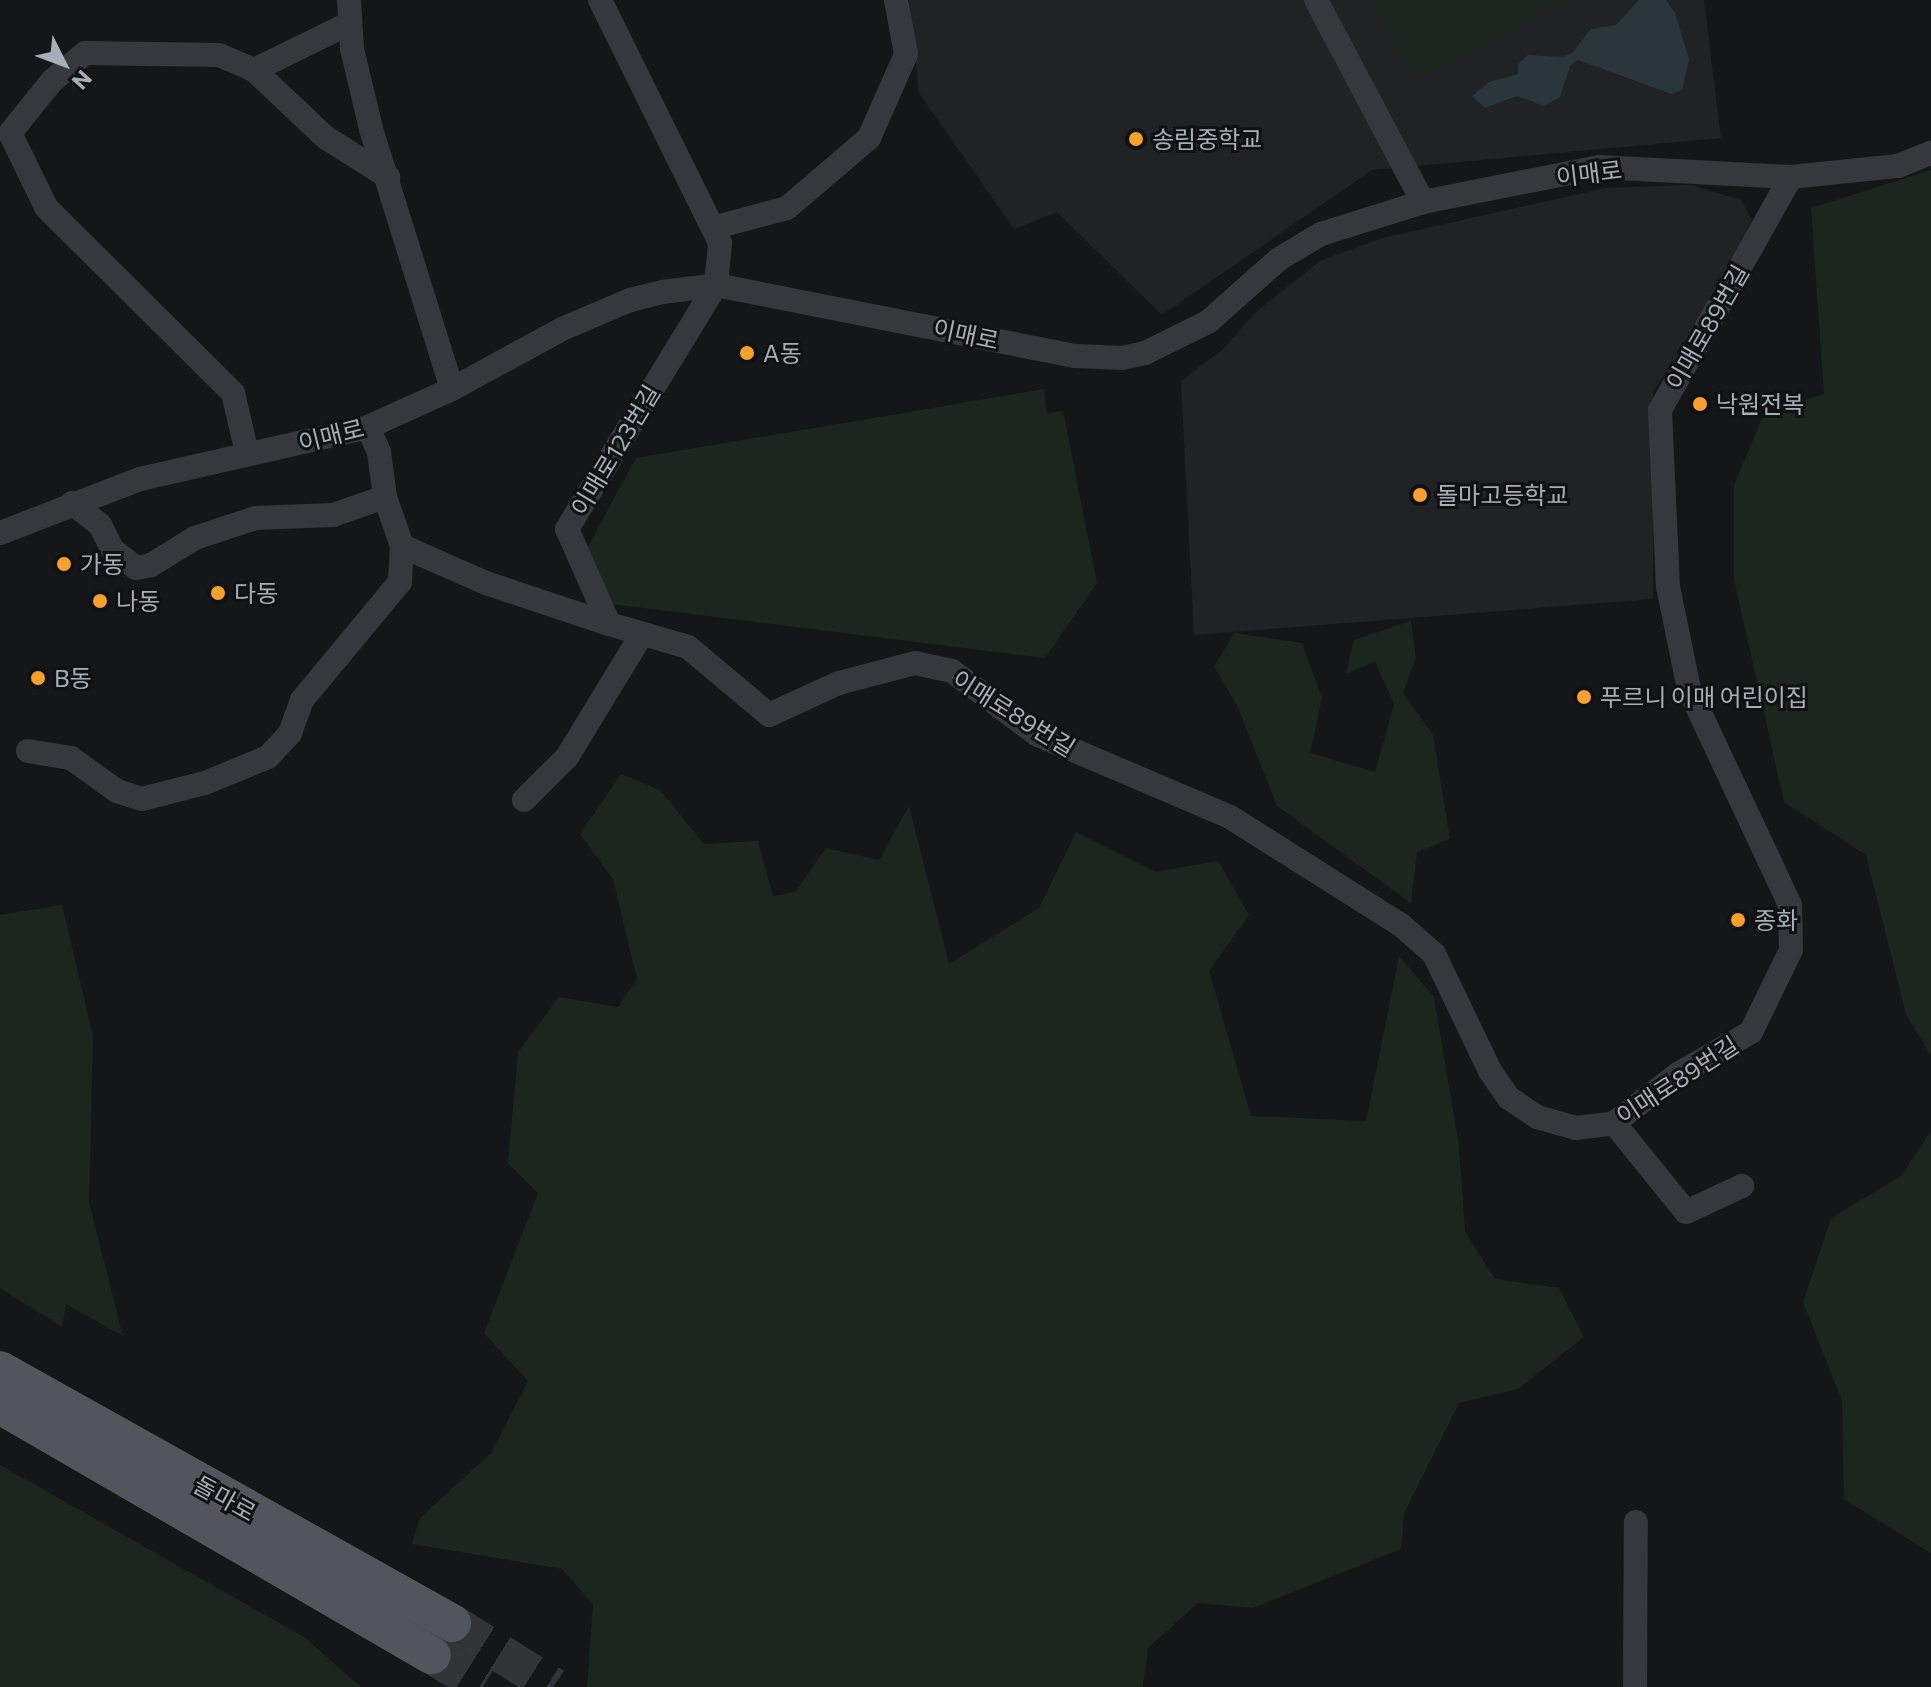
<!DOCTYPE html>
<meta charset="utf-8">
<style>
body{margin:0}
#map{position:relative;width:1931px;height:1687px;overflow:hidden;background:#151617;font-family:Commissioner,"Noto Sans KR",sans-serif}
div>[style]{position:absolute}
.built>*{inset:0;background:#212224}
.green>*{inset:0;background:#1d261e}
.water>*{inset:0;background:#2b363c}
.primary-tunnel>*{height:38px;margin-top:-19px;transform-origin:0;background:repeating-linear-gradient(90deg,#323437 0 38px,transparent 0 57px)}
.street>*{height:24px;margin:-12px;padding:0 12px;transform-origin:12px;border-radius:12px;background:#36383d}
.primary>*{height:38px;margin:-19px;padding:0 19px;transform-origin:19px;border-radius:19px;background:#52555c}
.dots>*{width:22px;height:22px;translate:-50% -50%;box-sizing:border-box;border:4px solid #101112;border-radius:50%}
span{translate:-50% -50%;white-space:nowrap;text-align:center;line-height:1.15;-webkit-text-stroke:6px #101112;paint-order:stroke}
.poi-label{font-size:24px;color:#a7aeb8}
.left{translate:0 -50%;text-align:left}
.street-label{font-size:24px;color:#a7aeb8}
.north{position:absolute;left:24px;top:24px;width:80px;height:80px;-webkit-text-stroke:6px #101112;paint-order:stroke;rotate:132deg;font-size:22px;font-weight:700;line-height:32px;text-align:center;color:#a7aeb8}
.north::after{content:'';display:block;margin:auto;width:28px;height:36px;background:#a7aeb8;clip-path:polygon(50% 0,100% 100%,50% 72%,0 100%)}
</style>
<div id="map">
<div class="built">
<i style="clip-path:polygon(909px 0,1704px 0,1721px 138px,1372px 170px,1162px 315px,1057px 212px,1014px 229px,919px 93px)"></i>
<i style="clip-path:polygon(1690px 185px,1741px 200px,1752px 220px,1691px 334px,1653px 392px,1653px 599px,1194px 635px,1181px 381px,1222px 350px,1257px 311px,1320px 261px,1382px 238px,1606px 188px)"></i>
</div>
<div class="green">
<i style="clip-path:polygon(1374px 0,1568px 0,1415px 80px)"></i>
<i style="clip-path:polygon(1931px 170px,1931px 1056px,1906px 1014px,1866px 855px,1784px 802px,1734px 579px,1734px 485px,1764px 413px,1824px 394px,1811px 208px)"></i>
<i style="clip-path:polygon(1044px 389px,1047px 413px,1063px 411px,1097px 583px,1045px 658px,611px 604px,586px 550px,636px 458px)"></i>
<i style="clip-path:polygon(1411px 621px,1416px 658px,1403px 693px,1433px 735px,1450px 839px,1417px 852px,1411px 903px,1277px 806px,1237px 705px,1214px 667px,1234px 633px,1302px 643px,1322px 698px,1310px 753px,1375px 772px,1394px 704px,1375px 661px,1346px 674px,1354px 640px)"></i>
<i style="clip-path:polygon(621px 774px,660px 790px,704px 844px,758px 841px,773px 896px,795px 892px,826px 848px,879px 860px,909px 806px,949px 964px,1039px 908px,1076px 832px,1156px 872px,1218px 861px,1249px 915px,1209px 971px,1251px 1116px,1366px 1121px,1399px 956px,1434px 997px,1459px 1146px,1465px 1232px,1495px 1279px,1559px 1288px,1584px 1337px,1518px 1389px,1459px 1403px,1404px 1513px,1401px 1549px,1253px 1608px,1198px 1603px,1148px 1648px,1143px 1687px,587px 1687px,593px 1604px,562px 1569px,412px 1544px,420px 1518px,491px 1453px,528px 1381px,484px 1333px,538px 1193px,508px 1163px,518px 1052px,559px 997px,618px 1007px,637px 979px,613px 879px,580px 834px)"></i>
<i style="clip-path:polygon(62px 905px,93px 1036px,89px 1202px,123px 1336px,66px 1304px,62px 1327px,0 1288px,0 915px)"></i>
<i style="clip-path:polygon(1931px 1131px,1931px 1553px,1844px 1499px,1842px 1401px,1803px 1302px,1831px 1218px,1901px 1176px)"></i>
<i style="clip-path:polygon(0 1465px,304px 1637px,361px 1687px,0 1687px)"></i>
</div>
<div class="water">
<i style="clip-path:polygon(1639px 0,1666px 0,1675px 13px,1689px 59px,1682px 90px,1672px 94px,1578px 60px,1570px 66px,1560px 97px,1544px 106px,1517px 96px,1485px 108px,1472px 96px,1489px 82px,1518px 74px,1518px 64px,1528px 55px,1564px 57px,1573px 52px,1591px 29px,1616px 25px)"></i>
</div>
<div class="primary-tunnel">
<i style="left:452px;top:1623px;width:120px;rotate:32.1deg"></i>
<i style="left:432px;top:1655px;width:60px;rotate:32.1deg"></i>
</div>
<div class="street">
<i style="left:349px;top:0;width:49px;rotate:86.5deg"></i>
<i style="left:352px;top:49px;width:82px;rotate:76.6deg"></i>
<i style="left:371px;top:129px;width:272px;rotate:72.7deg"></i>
<i style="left:600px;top:0;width:271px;rotate:63.7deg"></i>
<i style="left:720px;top:243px;width:42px;rotate:95.4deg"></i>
<i style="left:716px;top:285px;width:286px;rotate:121.4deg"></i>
<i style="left:567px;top:529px;width:104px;rotate:66.1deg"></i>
<i style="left:609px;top:624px;width:82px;rotate:16.2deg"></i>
<i style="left:688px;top:647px;width:106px;rotate:40deg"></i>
<i style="left:769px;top:715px;width:77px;rotate:-24.6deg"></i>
<i style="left:839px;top:683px;width:79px;rotate:-14.7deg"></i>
<i style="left:915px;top:663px;width:38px;rotate:12deg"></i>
<i style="left:952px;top:671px;width:107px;rotate:36.7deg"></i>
<i style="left:1038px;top:735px;width:209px;rotate:23.1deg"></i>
<i style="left:1230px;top:817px;width:202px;rotate:32.3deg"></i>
<i style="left:1401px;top:925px;width:44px;rotate:41.3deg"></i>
<i style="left:1434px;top:954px;width:130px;rotate:64.4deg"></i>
<i style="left:1490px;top:1071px;width:33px;rotate:55deg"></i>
<i style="left:1509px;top:1098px;width:34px;rotate:34deg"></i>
<i style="left:1537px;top:1117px;width:41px;rotate:15.8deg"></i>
<i style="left:1576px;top:1128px;width:38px;rotate:-7deg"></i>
<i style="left:1614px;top:1123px;width:81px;rotate:-37.4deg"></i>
<i style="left:1678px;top:1074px;width:84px;rotate:-29.9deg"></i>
<i style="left:1751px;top:1032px;width:91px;rotate:-64deg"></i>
<i style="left:1791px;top:950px;width:45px;rotate:-91.3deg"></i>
<i style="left:1790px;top:905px;width:238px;rotate:-115.1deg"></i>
<i style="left:1689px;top:689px;width:104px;rotate:-101.6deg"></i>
<i style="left:1668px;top:587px;width:177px;rotate:-92.6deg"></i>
<i style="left:1660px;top:410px;width:267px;rotate:-60.7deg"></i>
<i style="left:1316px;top:0;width:229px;rotate:62.1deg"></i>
<i style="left:254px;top:70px;width:107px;rotate:-26.1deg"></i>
<i style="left:716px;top:227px;width:73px;rotate:-15deg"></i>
<i style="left:787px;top:208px;width:108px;rotate:-40.5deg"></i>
<i style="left:869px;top:138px;width:92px;rotate:-66.2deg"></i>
<i style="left:906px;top:54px;width:55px;rotate:-100.5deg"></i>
<i style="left:247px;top:453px;width:62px;rotate:-103.1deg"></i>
<i style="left:233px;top:393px;width:264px;rotate:-135.2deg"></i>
<i style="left:46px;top:207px;width:82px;rotate:-115.9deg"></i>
<i style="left:10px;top:133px;width:67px;rotate:-51.1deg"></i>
<i style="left:52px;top:81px;width:43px;rotate:-40.3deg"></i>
<i style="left:85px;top:53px;width:134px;rotate:0.9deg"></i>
<i style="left:219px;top:55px;width:38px;rotate:23deg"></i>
<i style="left:254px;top:70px;width:98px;rotate:43.3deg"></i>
<i style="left:325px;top:137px;width:75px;rotate:32.4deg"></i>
<i style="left:72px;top:503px;width:36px;rotate:38deg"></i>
<i style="left:100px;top:525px;width:28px;rotate:63deg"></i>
<i style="left:113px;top:550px;width:29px;rotate:38deg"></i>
<i style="left:136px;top:568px;width:15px;rotate:-11deg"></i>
<i style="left:151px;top:565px;width:52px;rotate:-31.5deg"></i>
<i style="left:195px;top:538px;width:64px;rotate:-18.2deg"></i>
<i style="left:256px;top:518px;width:77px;rotate:-2.2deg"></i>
<i style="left:333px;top:515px;width:55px;rotate:-19.1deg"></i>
<i style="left:0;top:533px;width:150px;rotate:-21.1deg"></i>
<i style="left:140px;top:479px;width:234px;rotate:-12.8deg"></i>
<i style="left:368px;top:427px;width:92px;rotate:-24.3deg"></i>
<i style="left:452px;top:389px;width:125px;rotate:-28.6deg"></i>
<i style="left:562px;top:329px;width:74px;rotate:-23.1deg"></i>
<i style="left:630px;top:300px;width:34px;rotate:-14deg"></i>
<i style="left:663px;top:292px;width:53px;rotate:-7.5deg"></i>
<i style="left:716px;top:285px;width:366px;rotate:11.2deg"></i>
<i style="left:1075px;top:356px;width:47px;rotate:2.4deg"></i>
<i style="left:1122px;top:358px;width:24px;rotate:-12deg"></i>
<i style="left:1145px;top:353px;width:70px;rotate:-26.2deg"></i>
<i style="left:1208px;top:322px;width:95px;rotate:-41.6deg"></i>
<i style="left:1279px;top:259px;width:49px;rotate:-30.8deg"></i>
<i style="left:1321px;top:234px;width:107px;rotate:-17.4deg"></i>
<i style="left:1423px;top:202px;width:180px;rotate:-11.2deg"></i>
<i style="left:1600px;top:167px;width:191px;rotate:3deg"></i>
<i style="left:1791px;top:177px;width:108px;rotate:-5.9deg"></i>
<i style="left:1898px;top:166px;width:35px;rotate:-22deg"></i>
<i style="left:402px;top:546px;width:92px;rotate:23.8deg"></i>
<i style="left:486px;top:583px;width:130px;rotate:18.4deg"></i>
<i style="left:28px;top:751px;width:44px;rotate:9.2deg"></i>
<i style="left:71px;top:758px;width:57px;rotate:35.7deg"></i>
<i style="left:117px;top:791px;width:26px;rotate:18deg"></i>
<i style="left:142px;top:799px;width:65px;rotate:-14.3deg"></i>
<i style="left:205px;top:783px;width:68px;rotate:-22.4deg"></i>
<i style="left:268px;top:757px;width:33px;rotate:-47deg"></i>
<i style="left:290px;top:733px;width:35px;rotate:-70deg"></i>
<i style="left:302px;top:700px;width:153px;rotate:-50.3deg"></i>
<i style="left:400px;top:582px;width:36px;rotate:-87deg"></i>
<i style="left:402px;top:546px;width:52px;rotate:-109.1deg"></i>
<i style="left:385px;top:497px;width:45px;rotate:-97.6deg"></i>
<i style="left:379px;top:452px;width:27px;rotate:-114deg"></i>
<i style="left:524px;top:800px;width:61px;rotate:-45deg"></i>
<i style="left:567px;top:757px;width:144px;rotate:-58.6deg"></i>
<i style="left:1614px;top:1123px;width:114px;rotate:51deg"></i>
<i style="left:1686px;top:1212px;width:62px;rotate:-24.9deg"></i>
<i style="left:1635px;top:1687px;width:165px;rotate:-89.7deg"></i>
</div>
<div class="primary">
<i style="left:0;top:1370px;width:518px;rotate:29.24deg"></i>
<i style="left:0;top:1405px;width:499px;rotate:30.1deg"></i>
</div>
<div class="dots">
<i style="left:1136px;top:139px;background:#f6a02f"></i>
<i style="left:747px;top:353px;background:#f6a02f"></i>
<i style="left:1700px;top:404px;background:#f6a02f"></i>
<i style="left:1420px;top:495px;background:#f6a02f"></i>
<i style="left:64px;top:564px;background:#f6a02f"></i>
<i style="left:218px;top:593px;background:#f6a02f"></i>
<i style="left:100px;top:601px;background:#f6a02f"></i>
<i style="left:38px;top:678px;background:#f6a02f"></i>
<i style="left:1584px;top:697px;background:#f6a02f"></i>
<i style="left:1738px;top:920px;background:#f6a02f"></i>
</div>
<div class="poi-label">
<span class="left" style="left:1152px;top:139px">송림중학교</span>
<span class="left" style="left:763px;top:353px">A동</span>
<span class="left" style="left:1716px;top:404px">낙원전복</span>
<span class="left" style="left:1436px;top:495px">돌마고등학교</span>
<span class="left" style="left:80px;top:564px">가동</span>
<span class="left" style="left:234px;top:593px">다동</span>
<span class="left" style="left:116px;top:601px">나동</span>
<span class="left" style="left:54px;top:678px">B동</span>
<span class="left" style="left:1600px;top:697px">푸르니 이매 어린이집</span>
<span class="left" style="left:1754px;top:920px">종화</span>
</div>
<div class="street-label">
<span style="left:1589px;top:173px;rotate:-7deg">이매로</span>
<span style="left:1707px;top:327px;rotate:-60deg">이매로89번길</span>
<span style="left:966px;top:334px;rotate:12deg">이매로</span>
<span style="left:331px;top:435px;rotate:-14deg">이매로</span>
<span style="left:615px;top:450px;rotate:-59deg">이매로123번길</span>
<span style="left:1014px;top:713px;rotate:32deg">이매로89번길</span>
<span style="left:1677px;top:1080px;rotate:-33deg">이매로89번길</span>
<span style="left:225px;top:1498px;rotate:29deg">돌마로</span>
</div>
<div class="north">N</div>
</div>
